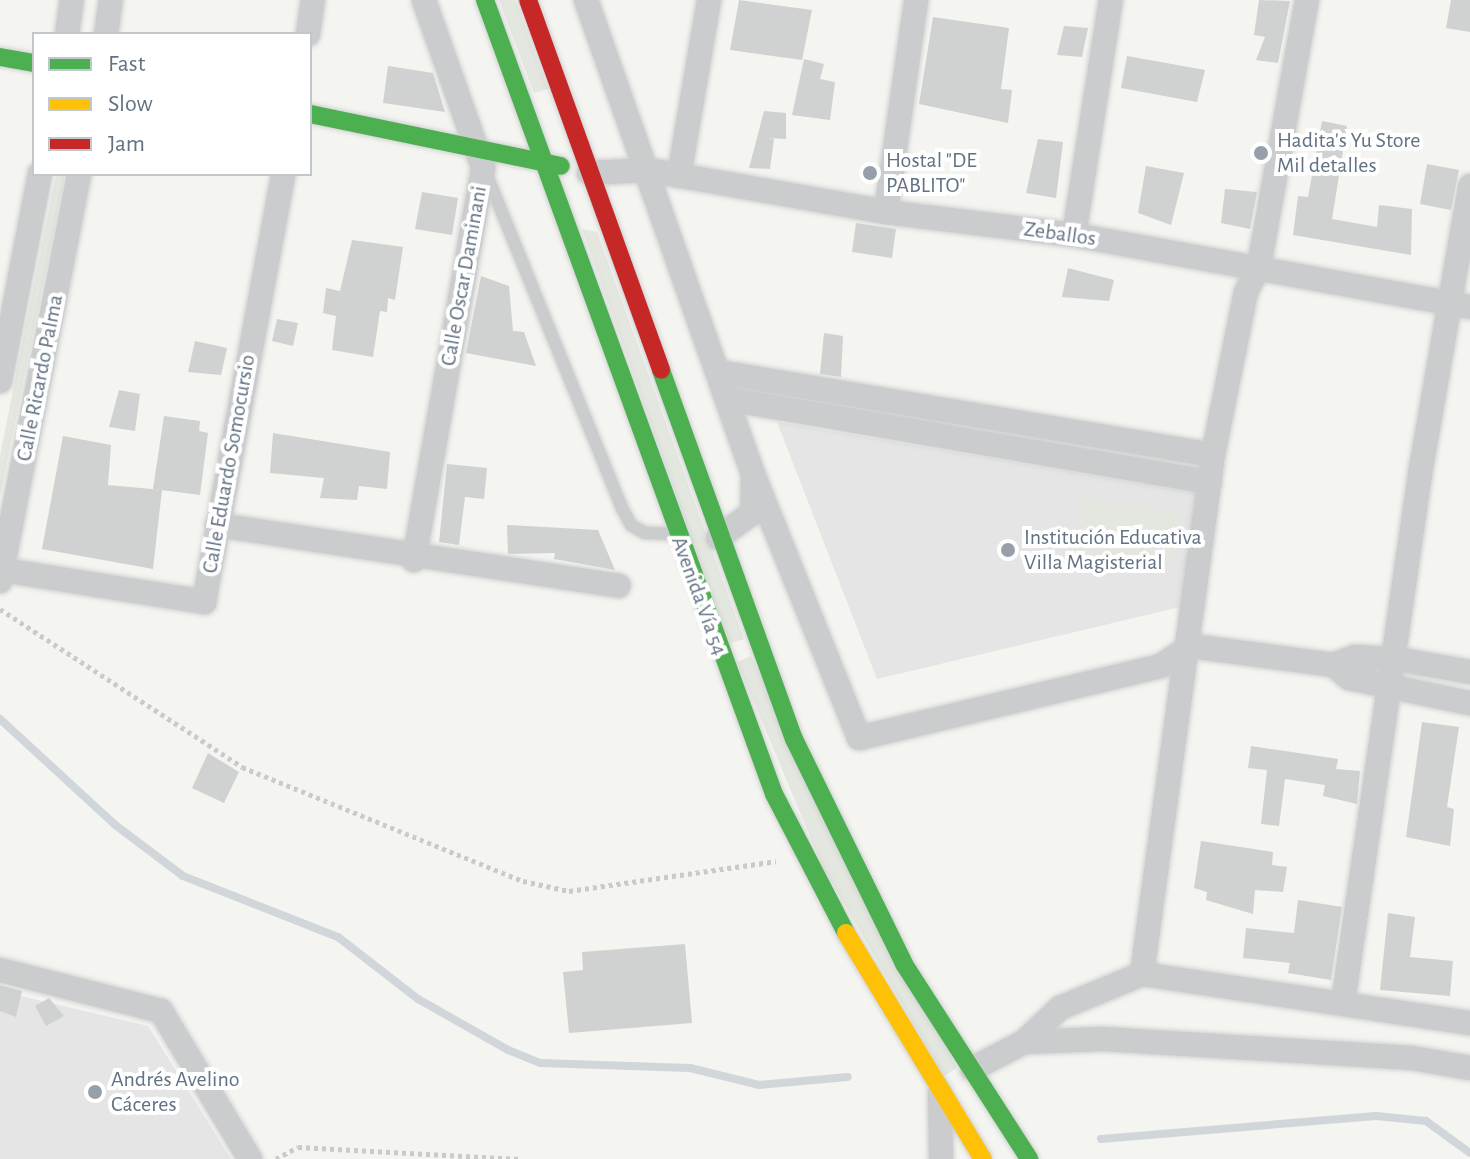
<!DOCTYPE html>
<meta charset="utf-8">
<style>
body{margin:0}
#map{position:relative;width:1470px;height:1159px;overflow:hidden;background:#f4f4f1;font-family:"Alegreya Sans",sans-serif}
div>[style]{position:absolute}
.built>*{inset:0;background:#e4e5e4}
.green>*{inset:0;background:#e3e7df}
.stream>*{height:8px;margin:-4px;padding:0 4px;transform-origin:4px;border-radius:4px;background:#d0d6d9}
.building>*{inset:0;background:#d0d1d1}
.path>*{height:5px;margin-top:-2.5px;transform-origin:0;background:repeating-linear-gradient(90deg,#cacacb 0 4px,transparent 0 8px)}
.roads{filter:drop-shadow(0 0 2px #d0d2d1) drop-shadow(0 0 2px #d0d2d1)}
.lane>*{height:12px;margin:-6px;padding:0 6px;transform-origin:6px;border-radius:6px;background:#cbcccd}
.street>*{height:24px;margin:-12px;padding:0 12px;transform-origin:12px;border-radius:12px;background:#cbcccd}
.fast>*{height:18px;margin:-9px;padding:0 9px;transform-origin:9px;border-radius:9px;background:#4caf50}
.slow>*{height:18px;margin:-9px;padding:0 9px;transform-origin:9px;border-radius:9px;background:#ffc107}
.jam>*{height:18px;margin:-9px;padding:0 9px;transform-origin:9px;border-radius:9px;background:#c62828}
.dots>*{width:22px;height:22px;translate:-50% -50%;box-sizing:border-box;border:4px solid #fff;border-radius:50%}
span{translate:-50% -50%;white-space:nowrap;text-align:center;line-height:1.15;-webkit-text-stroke:8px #fff;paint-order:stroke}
.poi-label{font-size:22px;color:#627283}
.left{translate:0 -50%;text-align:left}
.street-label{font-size:22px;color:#627283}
.legend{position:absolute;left:32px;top:32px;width:280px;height:144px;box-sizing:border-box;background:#fff;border:2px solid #c0c7cd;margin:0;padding:10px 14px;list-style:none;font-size:24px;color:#627283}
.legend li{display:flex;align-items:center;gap:16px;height:40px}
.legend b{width:40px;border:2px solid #c0c7cd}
</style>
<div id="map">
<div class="built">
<i style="clip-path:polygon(777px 422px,1196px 493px,1184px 606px,877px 679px)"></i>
<i style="clip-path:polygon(0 991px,148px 1026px,231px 1159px,0 1159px)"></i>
</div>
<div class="green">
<i style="clip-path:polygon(499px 0,515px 0,548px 89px,534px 93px)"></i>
<i style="clip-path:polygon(56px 174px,65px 174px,0 497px,0 456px)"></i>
<i style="clip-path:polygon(582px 229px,597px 232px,744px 639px,729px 644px)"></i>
<i style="clip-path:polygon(1082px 498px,1180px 513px,1173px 563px,1075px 549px)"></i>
<i style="clip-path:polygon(751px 656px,957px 1068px,944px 1076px,823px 867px,737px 662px)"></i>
</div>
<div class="stream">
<i style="left:0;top:719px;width:155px;rotate:42.6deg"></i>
<i style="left:114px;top:824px;width:86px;rotate:37deg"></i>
<i style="left:183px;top:876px;width:167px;rotate:21.5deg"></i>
<i style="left:338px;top:937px;width:101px;rotate:37.8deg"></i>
<i style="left:418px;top:999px;width:103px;rotate:29.5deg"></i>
<i style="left:508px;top:1050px;width:35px;rotate:22deg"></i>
<i style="left:541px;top:1063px;width:149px;rotate:1.9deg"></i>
<i style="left:690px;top:1068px;width:71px;rotate:13.8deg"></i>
<i style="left:759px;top:1085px;width:89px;rotate:-5.1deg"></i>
<i style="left:1101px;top:1139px;width:276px;rotate:-4.8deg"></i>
<i style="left:1376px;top:1116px;width:50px;rotate:5.7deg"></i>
<i style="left:1426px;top:1121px;width:54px;rotate:36deg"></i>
</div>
<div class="building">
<i style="clip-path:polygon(739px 0,812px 10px,802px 60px,730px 50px)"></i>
<i style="clip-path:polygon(1259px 0,1290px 1px,1278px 63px,1256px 60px,1265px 37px,1254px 35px)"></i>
<i style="clip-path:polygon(1451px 0,1470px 0,1470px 32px,1446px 28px)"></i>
<i style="clip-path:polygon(933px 17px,1009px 28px,1001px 89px,1012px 90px,1008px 123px,919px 104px)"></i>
<i style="clip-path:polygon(1064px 26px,1088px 28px,1082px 57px,1057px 55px)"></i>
<i style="clip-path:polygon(1127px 56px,1205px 70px,1197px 102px,1121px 88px)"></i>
<i style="clip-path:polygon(804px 59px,824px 64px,820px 79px,835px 82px,830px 120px,792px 115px)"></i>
<i style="clip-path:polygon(388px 66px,433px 73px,445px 112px,383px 103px)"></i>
<i style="clip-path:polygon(764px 111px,786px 113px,786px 139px,767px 138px,774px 139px,770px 169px,749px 168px)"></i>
<i style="clip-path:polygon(1322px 121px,1347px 126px,1332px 219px,1377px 227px,1379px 205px,1412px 209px,1411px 255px,1293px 235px,1298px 196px,1308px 197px)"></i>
<i style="clip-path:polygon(1038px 139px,1063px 142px,1056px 198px,1026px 193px)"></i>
<i style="clip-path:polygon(1427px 164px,1459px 170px,1451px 210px,1420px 204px)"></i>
<i style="clip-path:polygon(1146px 166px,1184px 173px,1171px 225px,1138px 213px)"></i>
<i style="clip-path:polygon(1225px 189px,1257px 192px,1250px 229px,1221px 223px)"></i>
<i style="clip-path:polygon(422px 192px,458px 198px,452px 235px,415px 229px)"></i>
<i style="clip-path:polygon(856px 223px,896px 229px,892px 258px,852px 252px)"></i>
<i style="clip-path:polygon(352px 240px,403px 247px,395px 300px,388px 298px,387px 312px,380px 311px,373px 357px,332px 350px,336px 316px,323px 313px,326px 288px,340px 291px)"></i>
<i style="clip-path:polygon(1068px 268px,1114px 280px,1109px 301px,1062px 297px)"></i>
<i style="clip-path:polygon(481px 276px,509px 286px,513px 331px,524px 332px,536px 366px,466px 353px)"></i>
<i style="clip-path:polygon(277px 319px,298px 323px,293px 346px,272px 341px)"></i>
<i style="clip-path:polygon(824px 333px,843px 336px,841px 377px,820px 374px)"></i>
<i style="clip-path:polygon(195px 341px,227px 348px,221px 375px,188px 372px)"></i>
<i style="clip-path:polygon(119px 390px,140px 394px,135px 431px,109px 427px)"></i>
<i style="clip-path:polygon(164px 416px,200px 421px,199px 431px,208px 433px,200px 495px,153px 489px)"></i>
<i style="clip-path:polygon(273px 433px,390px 452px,387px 489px,359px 486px,357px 500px,320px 498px,324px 478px,270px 473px)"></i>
<i style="clip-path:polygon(63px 436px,111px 445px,108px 485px,162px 490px,153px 569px,42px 549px)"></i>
<i style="clip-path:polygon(447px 464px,487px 468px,484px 499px,465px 497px,459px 545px,439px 542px)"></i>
<i style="clip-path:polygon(507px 525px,598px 530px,615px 570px,554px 559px,555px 553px,508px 554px)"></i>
<i style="clip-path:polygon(1422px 722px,1459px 727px,1447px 807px,1454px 809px,1450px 846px,1406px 837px)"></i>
<i style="clip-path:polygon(1251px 746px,1338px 759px,1336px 769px,1360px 771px,1357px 804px,1323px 796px,1325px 785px,1285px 779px,1279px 826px,1261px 824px,1267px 770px,1248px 768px)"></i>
<i style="clip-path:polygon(208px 753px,239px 772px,224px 803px,192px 788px)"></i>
<i style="clip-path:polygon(1201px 841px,1273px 852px,1272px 865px,1287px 867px,1283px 892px,1255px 890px,1253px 914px,1206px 900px,1207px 892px,1194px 888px)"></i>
<i style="clip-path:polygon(1298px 900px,1342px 907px,1331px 980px,1288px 973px,1290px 963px,1243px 958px,1246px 928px,1294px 933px)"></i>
<i style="clip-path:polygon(1388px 913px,1415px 917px,1410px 957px,1453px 961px,1450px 996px,1380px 990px)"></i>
<i style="clip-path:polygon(685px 944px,692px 1023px,569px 1033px,563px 972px,583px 970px,582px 952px)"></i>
<i style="clip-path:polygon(0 985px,22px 991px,16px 1017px,0 1011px)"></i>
<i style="clip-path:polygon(49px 998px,64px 1016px,46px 1026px,35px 1006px)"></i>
</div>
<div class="path">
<i style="left:0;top:609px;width:289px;rotate:33.1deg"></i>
<i style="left:242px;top:767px;width:303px;rotate:22.1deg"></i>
<i style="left:523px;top:881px;width:47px;rotate:12.3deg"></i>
<i style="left:569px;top:891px;width:209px;rotate:-8.2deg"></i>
<i style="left:276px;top:1159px;width:25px;rotate:-29deg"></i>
<i style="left:298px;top:1147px;width:222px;rotate:3.1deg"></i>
</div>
<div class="roads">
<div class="lane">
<i style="left:486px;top:173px;width:362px;rotate:67.9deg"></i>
<i style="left:622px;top:508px;width:19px;rotate:62deg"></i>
<i style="left:631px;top:525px;width:16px;rotate:30deg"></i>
<i style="left:645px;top:533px;width:31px;rotate:2deg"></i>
</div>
<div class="street">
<i style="left:586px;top:0;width:503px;rotate:70.59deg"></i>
<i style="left:753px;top:474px;width:39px;rotate:91deg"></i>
<i style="left:752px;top:513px;width:42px;rotate:143.7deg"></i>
<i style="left:67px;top:34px;width:34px;rotate:-82deg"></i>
<i style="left:106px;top:34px;width:34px;rotate:-82deg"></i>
<i style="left:308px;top:34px;width:34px;rotate:-82deg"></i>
<i style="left:589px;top:173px;width:59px;rotate:-2.9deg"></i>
<i style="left:648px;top:170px;width:242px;rotate:10deg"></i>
<i style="left:886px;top:212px;width:189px;rotate:7deg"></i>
<i style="left:1074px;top:235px;width:402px;rotate:10.3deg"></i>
<i style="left:679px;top:176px;width:179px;rotate:-80.3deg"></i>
<i style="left:886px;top:212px;width:214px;rotate:-81.9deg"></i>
<i style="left:1074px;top:235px;width:238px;rotate:-81.1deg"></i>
<i style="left:719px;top:372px;width:501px;rotate:9.54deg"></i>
<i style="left:0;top:381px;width:211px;rotate:-79.1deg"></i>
<i style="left:728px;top:399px;width:489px;rotate:9.8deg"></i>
<i style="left:753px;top:474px;width:284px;rotate:68.1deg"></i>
<i style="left:859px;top:738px;width:310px;rotate:-13.4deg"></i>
<i style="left:1161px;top:666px;width:36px;rotate:-34deg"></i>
<i style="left:1191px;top:646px;width:143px;rotate:7.6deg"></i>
<i style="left:1333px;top:665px;width:23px;rotate:-20deg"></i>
<i style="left:1355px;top:657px;width:42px;rotate:2.7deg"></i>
<i style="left:1397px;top:659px;width:74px;rotate:10.1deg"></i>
<i style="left:217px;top:525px;width:406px;rotate:8.6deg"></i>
<i style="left:414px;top:560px;width:399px;rotate:-80deg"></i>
<i style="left:483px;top:167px;width:177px;rotate:-109.5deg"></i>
<i style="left:3px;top:570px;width:204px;rotate:9deg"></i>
<i style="left:204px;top:602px;width:435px;rotate:-79.5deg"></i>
<i style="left:0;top:581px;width:415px;rotate:-79deg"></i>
<i style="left:1333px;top:665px;width:21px;rotate:39deg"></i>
<i style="left:1349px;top:678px;width:124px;rotate:11.7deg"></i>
<i style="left:0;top:970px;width:166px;rotate:14.3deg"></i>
<i style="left:161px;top:1011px;width:173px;rotate:59deg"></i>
<i style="left:1142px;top:974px;width:524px;rotate:-82.21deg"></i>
<i style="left:1213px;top:455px;width:166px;rotate:-78.6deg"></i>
<i style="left:1246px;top:292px;width:29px;rotate:-63deg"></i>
<i style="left:1259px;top:266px;width:270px;rotate:-79.8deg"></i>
<i style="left:1343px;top:1003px;width:541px;rotate:-81.71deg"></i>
<i style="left:1421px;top:468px;width:286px;rotate:-80.1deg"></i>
<i style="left:1024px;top:1042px;width:50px;rotate:-43.4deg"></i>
<i style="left:1060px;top:1008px;width:89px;rotate:-22.5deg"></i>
<i style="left:1142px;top:974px;width:332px;rotate:8.5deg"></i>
<i style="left:972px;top:1069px;width:59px;rotate:-27.4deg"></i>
<i style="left:1024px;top:1042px;width:79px;rotate:-2.2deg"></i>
<i style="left:1103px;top:1039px;width:310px;rotate:3.5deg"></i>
<i style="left:1412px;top:1058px;width:59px;rotate:9.8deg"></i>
<i style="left:940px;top:1093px;width:66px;rotate:89.1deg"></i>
</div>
<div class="fast">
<i style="left:485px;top:0;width:845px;rotate:70deg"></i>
<i style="left:774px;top:794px;width:157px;rotate:62.6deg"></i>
<i style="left:0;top:57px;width:35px;rotate:10deg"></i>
<i style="left:310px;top:114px;width:256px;rotate:11.7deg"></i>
<i style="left:661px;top:370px;width:392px;rotate:70.2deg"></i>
<i style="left:794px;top:739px;width:250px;rotate:63.9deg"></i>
<i style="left:904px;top:964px;width:232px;rotate:57.3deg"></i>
</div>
<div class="slow">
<i style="left:846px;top:933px;width:264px;rotate:58.8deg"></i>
</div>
<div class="jam">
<i style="left:528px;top:0;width:393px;rotate:70.2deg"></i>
</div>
</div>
<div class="dots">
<i style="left:1261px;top:153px;background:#95a0aa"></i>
<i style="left:870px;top:173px;background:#95a0aa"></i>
<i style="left:1008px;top:550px;background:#95a0aa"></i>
<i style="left:95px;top:1092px;background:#95a0aa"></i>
</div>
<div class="poi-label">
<span class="left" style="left:1277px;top:153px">Hadita's Yu Store<br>Mil detalles</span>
<span class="left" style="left:886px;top:173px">Hostal "DE<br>PABLITO"</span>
<span class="left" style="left:1024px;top:550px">Institución Educativa<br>Villa Magisterial</span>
<span class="left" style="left:111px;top:1092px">Andrés Avelino<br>Cáceres</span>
</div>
<div class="street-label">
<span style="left:1060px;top:234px;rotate:8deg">Zeballos</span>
<span style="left:464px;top:276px;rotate:-80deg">Calle Oscar Daminani</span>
<span style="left:40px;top:378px;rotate:-79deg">Calle Ricardo Palma</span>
<span style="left:229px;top:464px;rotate:-80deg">Calle Eduardo Somocursio</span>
<span style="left:699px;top:596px;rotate:70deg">Avenida Vía 54</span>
</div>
<ul class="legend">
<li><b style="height:10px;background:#4caf50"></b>Fast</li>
<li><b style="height:10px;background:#ffc107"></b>Slow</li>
<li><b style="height:10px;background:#c62828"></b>Jam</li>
</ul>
</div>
